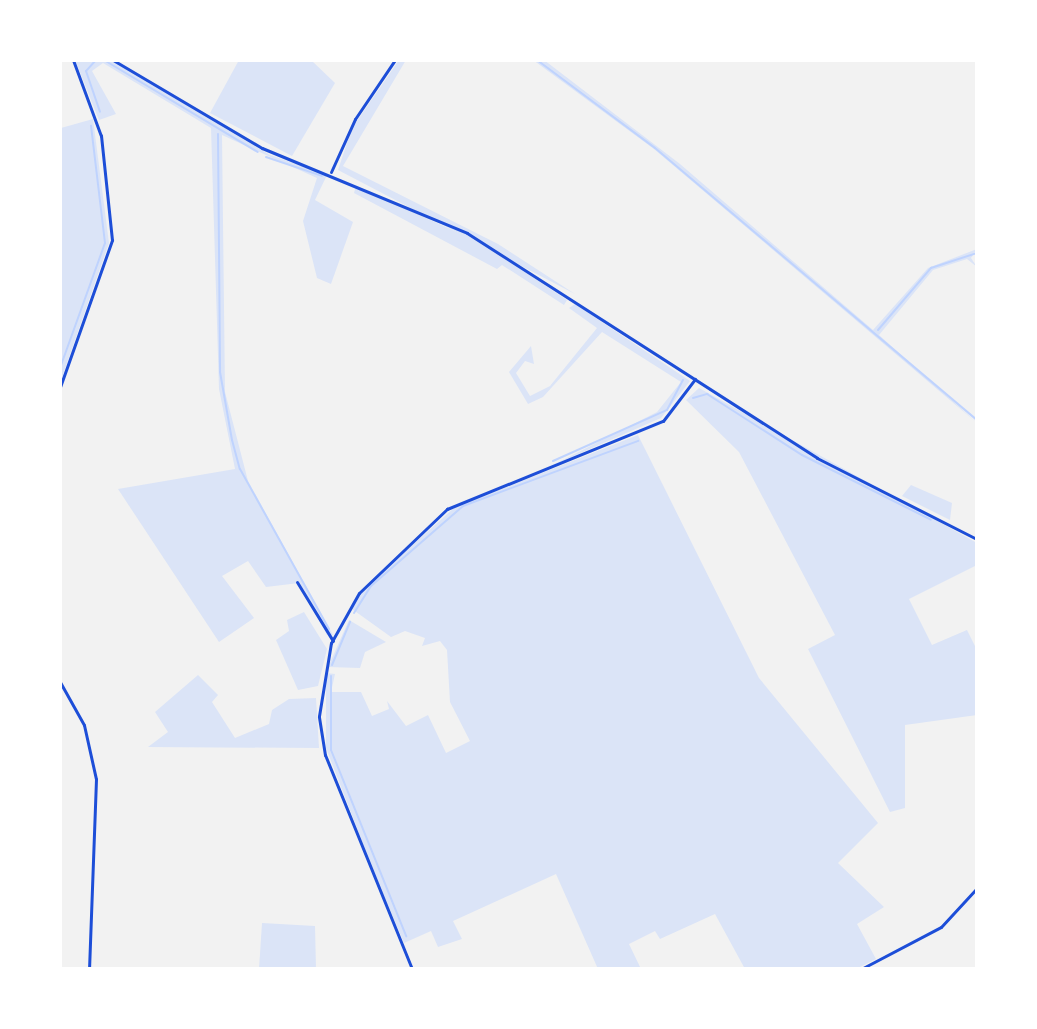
<!DOCTYPE html>
<style>
body{margin:0}
#map{position:relative;width:1037px;height:1029px;overflow:hidden;background:#f2f2f2;font-family:Manrope,sans-serif}
div>[style]{position:absolute}
.green>*{inset:0;background:#dbe4f7}
.stream>*{height:2px;margin:-1px;padding:0 1px;transform-origin:1px;border-radius:1px;background:#bfd3fe}
.minor>*{height:3px;margin:-1.5px;padding:0 1.5px;transform-origin:1.5px;border-radius:1.5px;background:#1d4ed8}
span{translate:-50% -50%;white-space:nowrap;text-align:center;line-height:1.15;-webkit-text-stroke:8px #fff;paint-order:stroke}
.frame{position:absolute;inset:0;border:62px solid #fff;pointer-events:none}
</style>
<div id="map">
<div class="green">
<i style="clip-path:polygon(75px 60px,111px 60px,270px 155px,327px 175px,315px 200px,353px 222px,331px 284px,317px 278px,303px 221px,317px 178px,222px 135px,225px 392px,248px 481px,333px 635px,327px 635px,299px 583px,266px 587px,248px 561px,222px 576px,254px 618px,219px 642px,118px 489px,235px 469px,219px 389px,211px 128px,103px 63px,92px 71px,116px 114px,99px 120px)"></i>
<i style="clip-path:polygon(239px 60px,311px 60px,335px 83px,292px 156px,210px 113px)"></i>
<i style="clip-path:polygon(399px 60px,406px 60px,343px 166px,498px 244px,575px 294px,338px 170px,352px 128px)"></i>
<i style="clip-path:polygon(533px 60px,544px 60px,680px 164px,873px 330px,928px 268px,977px 249px,971px 258px,977px 267px,967px 259px,933px 270px,879px 335px,977px 423px,654px 149px)"></i>
<i style="clip-path:polygon(93px 119px,109px 243px,60px 383px,61px 128px)"></i>
<i style="clip-path:polygon(356px 186px,483px 244px,567px 300px,564px 305px,502px 265px,497px 269px,354px 193px)"></i>
<i style="clip-path:polygon(575px 304px,690px 381px,661px 418px,553px 465px,657px 412px,681px 382px,602px 332px,543px 397px,528px 404px,509px 372px,531px 346px,534px 364px,525px 361px,516px 373px,530px 396px,550px 386px,597px 328px,569px 308px)"></i>
<i style="clip-path:polygon(699px 388px,977px 543px,977px 565px,909px 599px,932px 645px,967px 630px,977px 650px,977px 715px,905px 725px,905px 808px,890px 812px,808px 649px,835px 635px,739px 452px,686px 400px)"></i>
<i style="clip-path:polygon(638px 435px,759px 678px,878px 823px,838px 863px,884px 907px,857px 924px,876px 959px,856px 969px,745px 969px,715px 914px,660px 939px,655px 931px,629px 944px,641px 969px,598px 969px,556px 874px,453px 921px,462px 939px,438px 947px,431px 931px,404px 943px,375px 875px,326px 748px,326px 673px,335px 674px,331px 692px,361px 692px,372px 716px,389px 709px,387px 701px,406px 726px,428px 715px,446px 753px,470px 741px,450px 702px,447px 650px,440px 641px,422px 646px,425px 638px,405px 631px,391px 637px,352px 609px,364px 588px,454px 508px)"></i>
<i style="clip-path:polygon(911px 485px,952px 503px,950px 520px,902px 496px)"></i>
<i style="clip-path:polygon(304px 612px,327px 649px,318px 686px,298px 690px,276px 640px,289px 631px,287px 620px)"></i>
<i style="clip-path:polygon(349px 620px,386px 642px,365px 652px,360px 668px,328px 667px)"></i>
<i style="clip-path:polygon(198px 675px,218px 695px,212px 702px,235px 738px,269px 724px,272px 710px,289px 699px,316px 698px,319px 748px,148px 747px,168px 732px,155px 712px)"></i>
<i style="clip-path:polygon(262px 923px,315px 926px,316px 969px,259px 969px)"></i>
</div>
<div class="stream">
<i style="left:96px;top:60px;width:15px;rotate:132deg"></i>
<i style="left:86px;top:71px;width:43px;rotate:71.1deg"></i>
<i style="left:104px;top:60px;width:179px;rotate:30.9deg"></i>
<i style="left:537px;top:60px;width:147px;rotate:36.7deg"></i>
<i style="left:655px;top:148px;width:422px;rotate:40.2deg"></i>
<i style="left:218px;top:134px;width:238px;rotate:89.5deg"></i>
<i style="left:220px;top:372px;width:69px;rotate:80deg"></i>
<i style="left:232px;top:440px;width:30px;rotate:75deg"></i>
<i style="left:240px;top:469px;width:183px;rotate:60.9deg"></i>
<i style="left:266px;top:157px;width:59px;rotate:18.7deg"></i>
<i style="left:878px;top:330px;width:82px;rotate:-49.5deg"></i>
<i style="left:931px;top:268px;width:48px;rotate:-18.1deg"></i>
<i style="left:60px;top:368px;width:133px;rotate:-70.2deg"></i>
<i style="left:105px;top:243px;width:118px;rotate:-96.8deg"></i>
<i style="left:693px;top:398px;width:15px;rotate:-16deg"></i>
<i style="left:707px;top:394px;width:113px;rotate:32.7deg"></i>
<i style="left:802px;top:455px;width:144px;rotate:26.7deg"></i>
<i style="left:553px;top:461px;width:125px;rotate:-24.1deg"></i>
<i style="left:667px;top:410px;width:34px;rotate:-62deg"></i>
<i style="left:354px;top:613px;width:32px;rotate:-58deg"></i>
<i style="left:371px;top:586px;width:122px;rotate:-41deg"></i>
<i style="left:463px;top:506px;width:187px;rotate:-20.4deg"></i>
<i style="left:332px;top:665px;width:47px;rotate:-67.3deg"></i>
<i style="left:331px;top:676px;width:74px;rotate:90deg"></i>
<i style="left:331px;top:750px;width:201px;rotate:68deg"></i>
</div>
<div class="minor">
<i style="left:113px;top:60px;width:173px;rotate:30.6deg"></i>
<i style="left:262px;top:148px;width:222px;rotate:22.5deg"></i>
<i style="left:467px;top:233px;width:416px;rotate:32.7deg"></i>
<i style="left:817px;top:458px;width:179px;rotate:26.9deg"></i>
<i style="left:331px;top:172px;width:58px;rotate:-65.6deg"></i>
<i style="left:355px;top:119px;width:71px;rotate:-55.9deg"></i>
<i style="left:60px;top:387px;width:156px;rotate:-70.5deg"></i>
<i style="left:112px;top:240px;width:105px;rotate:-96deg"></i>
<i style="left:101px;top:136px;width:81px;rotate:-110.2deg"></i>
<i style="left:297px;top:582px;width:69px;rotate:58.6deg"></i>
<i style="left:60px;top:682px;width:49px;rotate:60.8deg"></i>
<i style="left:84px;top:725px;width:55px;rotate:77.5deg"></i>
<i style="left:96px;top:779px;width:190px;rotate:92.1deg"></i>
<i style="left:412px;top:969px;width:231px;rotate:-112.1deg"></i>
<i style="left:325px;top:755px;width:39px;rotate:-99deg"></i>
<i style="left:319px;top:716px;width:74px;rotate:-80.7deg"></i>
<i style="left:331px;top:643px;width:57px;rotate:-60.8deg"></i>
<i style="left:359px;top:593px;width:122px;rotate:-43.7deg"></i>
<i style="left:447px;top:509px;width:233px;rotate:-22.2deg"></i>
<i style="left:663px;top:421px;width:53px;rotate:-52.7deg"></i>
<i style="left:861px;top:969px;width:90px;rotate:-27.7deg"></i>
<i style="left:941px;top:927px;width:53px;rotate:-47.3deg"></i>
</div>
<div class="frame"></div>
</div>
